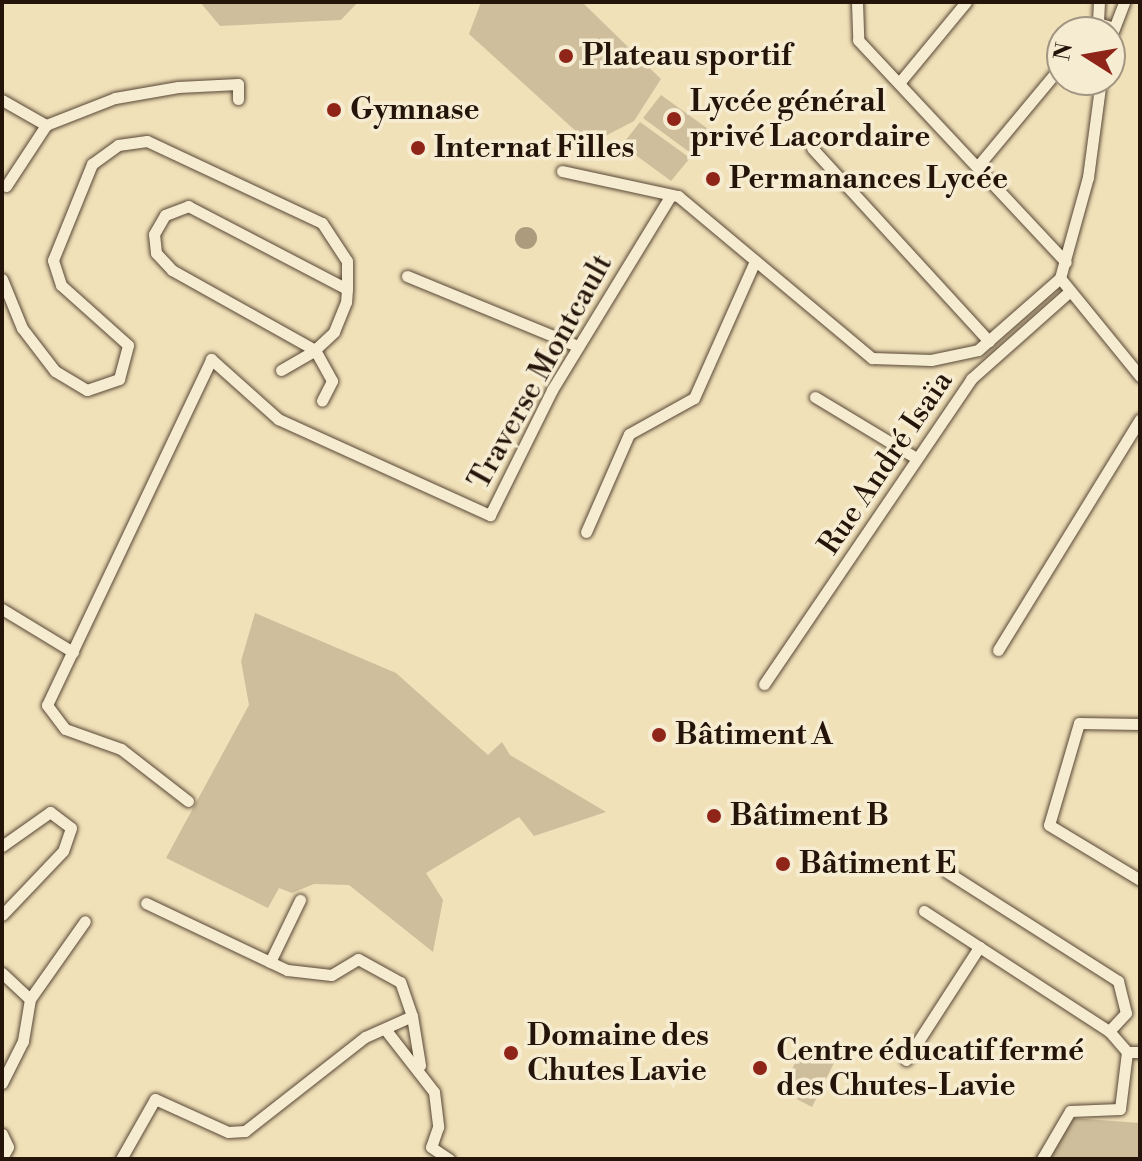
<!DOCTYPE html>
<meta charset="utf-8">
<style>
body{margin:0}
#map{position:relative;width:1142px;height:1161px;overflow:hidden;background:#f1e1b9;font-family:"Libre Bodoni",serif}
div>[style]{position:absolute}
.green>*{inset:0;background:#cebe9b}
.water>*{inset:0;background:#ac9b7d}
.round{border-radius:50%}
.roads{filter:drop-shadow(0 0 2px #584735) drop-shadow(0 0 2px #584735)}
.minor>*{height:11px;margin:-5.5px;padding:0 5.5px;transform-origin:5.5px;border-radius:5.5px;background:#f6ecd2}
.dots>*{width:22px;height:22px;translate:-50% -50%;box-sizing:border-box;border:4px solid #f6ecd2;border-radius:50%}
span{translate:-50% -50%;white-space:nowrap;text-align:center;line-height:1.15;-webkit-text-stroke:7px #f6ecd2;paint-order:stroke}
.poi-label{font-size:30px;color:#251409;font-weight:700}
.left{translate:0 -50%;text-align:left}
.street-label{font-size:30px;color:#251409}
.frame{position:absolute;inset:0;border:4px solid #251409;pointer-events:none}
.north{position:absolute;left:1046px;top:16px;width:80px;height:80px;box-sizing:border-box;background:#f6ecd2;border:2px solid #a29682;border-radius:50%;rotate:281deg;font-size:22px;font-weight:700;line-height:32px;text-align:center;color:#251409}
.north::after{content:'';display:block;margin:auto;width:28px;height:36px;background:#8f2418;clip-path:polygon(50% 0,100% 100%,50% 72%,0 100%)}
</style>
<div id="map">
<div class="green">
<i style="clip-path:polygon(200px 2px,358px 2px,341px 20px,220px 26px)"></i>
<i style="clip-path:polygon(481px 2px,582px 2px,661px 79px,634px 121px,590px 144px,469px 34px)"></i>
<i style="clip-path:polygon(661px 95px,711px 131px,692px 154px,643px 118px)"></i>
<i style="clip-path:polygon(640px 122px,690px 158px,671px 181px,622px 145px)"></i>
<i style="clip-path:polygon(255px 613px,396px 673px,488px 755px,502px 742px,510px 755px,606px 812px,534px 836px,519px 817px,426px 873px,443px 900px,433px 952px,349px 885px,314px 884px,292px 893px,279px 888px,268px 908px,166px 858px,249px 705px,241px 661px)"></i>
<i style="clip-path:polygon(804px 1045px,835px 1061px,812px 1107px,781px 1091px)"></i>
<i style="clip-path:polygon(1071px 1118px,1140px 1123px,1140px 1159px,1049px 1159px)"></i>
</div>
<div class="water">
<i class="round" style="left:515px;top:227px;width:22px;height:22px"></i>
</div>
<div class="roads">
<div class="minor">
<i style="left:857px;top:2px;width:38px;rotate:88deg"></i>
<i style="left:858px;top:40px;width:304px;rotate:46.9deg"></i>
<i style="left:1099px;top:2px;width:21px;rotate:93deg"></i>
<i style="left:1098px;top:23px;width:16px;rotate:18deg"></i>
<i style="left:1090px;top:32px;width:12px;rotate:-48deg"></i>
<i style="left:1110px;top:39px;width:40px;rotate:-69deg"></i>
<i style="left:899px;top:83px;width:105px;rotate:-50.4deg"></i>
<i style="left:2px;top:100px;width:51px;rotate:29.6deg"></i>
<i style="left:46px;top:125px;width:74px;rotate:-21.4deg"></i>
<i style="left:115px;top:98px;width:64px;rotate:-9.9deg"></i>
<i style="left:178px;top:87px;width:60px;rotate:-2.9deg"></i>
<i style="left:238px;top:84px;width:15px;rotate:90deg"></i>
<i style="left:812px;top:148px;width:262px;rotate:47.5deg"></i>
<i style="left:977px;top:167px;width:133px;rotate:-50.2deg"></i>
<i style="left:562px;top:171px;width:119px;rotate:12.2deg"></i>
<i style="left:678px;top:196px;width:253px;rotate:39.9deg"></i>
<i style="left:872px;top:358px;width:59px;rotate:1.9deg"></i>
<i style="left:931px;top:360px;width:48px;rotate:-12deg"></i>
<i style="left:978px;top:350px;width:109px;rotate:-41.3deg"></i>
<i style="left:1060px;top:278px;width:105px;rotate:-74.5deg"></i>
<i style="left:1088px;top:177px;width:98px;rotate:-82.4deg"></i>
<i style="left:6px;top:186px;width:73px;rotate:-56.7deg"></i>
<i style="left:407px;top:276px;width:185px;rotate:22.3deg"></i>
<i style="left:1060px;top:278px;width:127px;rotate:50.8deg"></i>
<i style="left:2px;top:279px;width:53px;rotate:67.8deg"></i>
<i style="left:22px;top:328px;width:54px;rotate:52.5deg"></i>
<i style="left:55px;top:371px;width:37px;rotate:31deg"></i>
<i style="left:87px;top:390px;width:34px;rotate:-19deg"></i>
<i style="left:119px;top:379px;width:35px;rotate:-75deg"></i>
<i style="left:128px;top:345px;width:90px;rotate:-138.2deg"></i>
<i style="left:61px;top:285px;width:26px;rotate:-108deg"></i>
<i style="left:53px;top:260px;width:104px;rotate:-67.9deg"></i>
<i style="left:92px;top:164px;width:32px;rotate:-36deg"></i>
<i style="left:118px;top:145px;width:29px;rotate:-8deg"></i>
<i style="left:147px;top:141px;width:193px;rotate:25.1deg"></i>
<i style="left:322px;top:223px;width:45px;rotate:56.7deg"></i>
<i style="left:347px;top:261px;width:28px;rotate:90deg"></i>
<i style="left:347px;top:289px;width:13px;rotate:94deg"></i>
<i style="left:346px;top:302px;width:32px;rotate:112deg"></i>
<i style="left:334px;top:332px;width:26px;rotate:137deg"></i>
<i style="left:315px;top:350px;width:164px;rotate:-150.8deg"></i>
<i style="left:172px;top:270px;width:23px;rotate:-133deg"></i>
<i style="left:156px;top:253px;width:19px;rotate:-96deg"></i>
<i style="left:154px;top:234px;width:22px;rotate:-60deg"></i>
<i style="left:165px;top:215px;width:25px;rotate:-21deg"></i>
<i style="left:188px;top:206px;width:179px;rotate:27.6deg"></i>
<i style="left:281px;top:370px;width:39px;rotate:-30deg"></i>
<i style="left:315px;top:350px;width:35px;rotate:61deg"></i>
<i style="left:332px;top:381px;width:22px;rotate:117deg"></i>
<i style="left:815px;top:397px;width:118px;rotate:31.1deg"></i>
<i style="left:586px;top:532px;width:107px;rotate:-66.3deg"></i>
<i style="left:629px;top:434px;width:74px;rotate:-29deg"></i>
<i style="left:694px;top:398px;width:150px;rotate:-66deg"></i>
<i style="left:2px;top:609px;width:83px;rotate:31.2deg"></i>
<i style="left:998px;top:650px;width:271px;rotate:-58.4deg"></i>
<i style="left:764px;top:684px;width:369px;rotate:-55.8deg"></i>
<i style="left:971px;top:379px;width:132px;rotate:-41.6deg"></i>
<i style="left:1140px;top:724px;width:61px;rotate:-179.1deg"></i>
<i style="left:1079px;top:723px;width:106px;rotate:106.4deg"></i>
<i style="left:1049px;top:825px;width:106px;rotate:31.1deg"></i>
<i style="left:188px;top:801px;width:85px;rotate:-142.2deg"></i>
<i style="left:121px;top:749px;width:59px;rotate:-160.3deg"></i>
<i style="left:65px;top:729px;width:30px;rotate:-127deg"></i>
<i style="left:47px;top:705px;width:383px;rotate:-64.6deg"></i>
<i style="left:211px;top:359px;width:90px;rotate:41.8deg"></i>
<i style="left:278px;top:419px;width:233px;rotate:24.4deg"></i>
<i style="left:490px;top:515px;width:140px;rotate:-63.6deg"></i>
<i style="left:552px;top:390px;width:228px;rotate:-58.6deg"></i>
<i style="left:2px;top:846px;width:59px;rotate:-35.3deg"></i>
<i style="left:50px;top:812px;width:26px;rotate:37deg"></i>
<i style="left:71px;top:828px;width:24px;rotate:109deg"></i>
<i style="left:63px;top:851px;width:88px;rotate:133.6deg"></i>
<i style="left:947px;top:872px;width:203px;rotate:32.5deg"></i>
<i style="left:1118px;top:981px;width:33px;rotate:76deg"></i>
<i style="left:1126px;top:1013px;width:25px;rotate:133deg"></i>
<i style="left:924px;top:911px;width:221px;rotate:33deg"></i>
<i style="left:1109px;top:1031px;width:28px;rotate:49deg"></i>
<i style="left:1127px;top:1052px;width:57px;rotate:97deg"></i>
<i style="left:1120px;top:1109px;width:50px;rotate:177.7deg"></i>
<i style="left:1070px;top:1111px;width:56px;rotate:120.3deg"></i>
<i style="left:270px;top:962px;width:69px;rotate:-64.2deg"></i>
<i style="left:2px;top:973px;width:38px;rotate:43deg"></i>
<i style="left:30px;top:999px;width:43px;rotate:99.5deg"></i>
<i style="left:23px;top:1041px;width:47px;rotate:116.6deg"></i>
<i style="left:30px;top:999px;width:95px;rotate:-54.8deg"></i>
<i style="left:412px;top:1016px;width:50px;rotate:80.7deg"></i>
<i style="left:385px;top:1029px;width:80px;rotate:52.1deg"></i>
<i style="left:434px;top:1092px;width:35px;rotate:83deg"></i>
<i style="left:438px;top:1127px;width:21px;rotate:109deg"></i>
<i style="left:431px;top:1147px;width:22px;rotate:34deg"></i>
<i style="left:1127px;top:1052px;width:13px"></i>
<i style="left:906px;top:1060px;width:135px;rotate:-57.1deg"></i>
<i style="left:2px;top:1134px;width:14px;rotate:65deg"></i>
<i style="left:8px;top:1147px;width:13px;rotate:119deg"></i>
<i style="left:121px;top:1159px;width:69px;rotate:-60.5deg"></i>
<i style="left:155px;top:1099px;width:80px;rotate:24.3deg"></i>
<i style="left:228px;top:1132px;width:17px;rotate:-3deg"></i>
<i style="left:245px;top:1131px;width:152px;rotate:-38.1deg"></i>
<i style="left:365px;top:1037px;width:51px;rotate:-24.1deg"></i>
<i style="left:412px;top:1016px;width:36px;rotate:-109deg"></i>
<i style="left:400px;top:982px;width:48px;rotate:-151.3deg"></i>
<i style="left:358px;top:959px;width:31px;rotate:149deg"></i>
<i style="left:331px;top:975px;width:44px;rotate:-173.5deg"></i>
<i style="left:287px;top:970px;width:156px;rotate:-154.6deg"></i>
</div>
</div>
<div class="dots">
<i style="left:566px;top:56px;background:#8f2418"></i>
<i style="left:334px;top:110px;background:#8f2418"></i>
<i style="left:674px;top:119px;background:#8f2418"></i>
<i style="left:418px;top:148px;background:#8f2418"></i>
<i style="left:713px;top:179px;background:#8f2418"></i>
<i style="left:659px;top:735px;background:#8f2418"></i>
<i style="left:714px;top:816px;background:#8f2418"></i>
<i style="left:783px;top:864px;background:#8f2418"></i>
<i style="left:511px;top:1053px;background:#8f2418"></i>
<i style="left:760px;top:1068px;background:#8f2418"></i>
</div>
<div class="poi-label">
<span class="left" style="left:582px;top:56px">Plateau sportif</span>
<span class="left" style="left:690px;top:119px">Lycée général<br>privé Lacordaire</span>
<span class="left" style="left:350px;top:110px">Gymnase</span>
<span class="left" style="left:434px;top:148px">Internat Filles</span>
<span class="left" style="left:729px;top:179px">Permanances Lycée</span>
<span class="left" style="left:675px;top:735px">Bâtiment A</span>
<span class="left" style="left:730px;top:816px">Bâtiment B</span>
<span class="left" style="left:799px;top:864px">Bâtiment E</span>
<span class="left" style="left:527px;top:1053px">Domaine des<br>Chutes Lavie</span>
<span class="left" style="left:776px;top:1068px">Centre éducatif fermé<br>des Chutes-Lavie</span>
</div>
<div class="street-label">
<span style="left:541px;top:372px;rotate:-61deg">Traverse Montcault</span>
<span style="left:886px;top:463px;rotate:-56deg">Rue André Isaïa</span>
</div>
<div class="frame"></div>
<div class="north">N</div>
</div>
